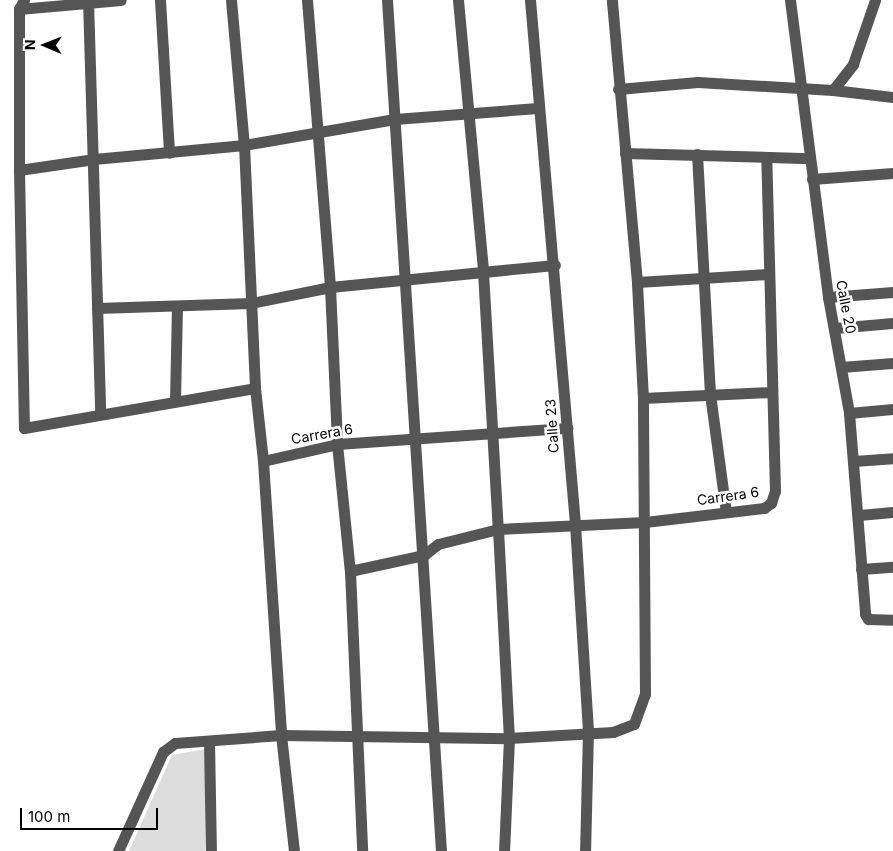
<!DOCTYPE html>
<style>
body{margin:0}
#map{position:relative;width:893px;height:851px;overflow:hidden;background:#fff;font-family:Inter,sans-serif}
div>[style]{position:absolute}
.green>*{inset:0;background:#dcdcdc}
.minor>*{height:11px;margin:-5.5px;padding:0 5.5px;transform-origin:5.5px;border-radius:5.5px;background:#555}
span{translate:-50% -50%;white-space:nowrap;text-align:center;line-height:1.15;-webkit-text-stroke:5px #fff;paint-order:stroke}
.street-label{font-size:14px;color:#000}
.north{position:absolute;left:20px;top:20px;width:50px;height:50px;-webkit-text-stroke:4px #fff;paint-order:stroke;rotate:271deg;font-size:14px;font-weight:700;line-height:20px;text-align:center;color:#000}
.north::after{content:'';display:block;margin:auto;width:18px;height:22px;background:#000;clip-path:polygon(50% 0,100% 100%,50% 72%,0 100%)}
.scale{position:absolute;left:20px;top:808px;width:138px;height:22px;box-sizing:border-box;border:2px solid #000;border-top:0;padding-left:6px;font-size:15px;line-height:18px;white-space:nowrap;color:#000;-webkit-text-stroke:4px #fff;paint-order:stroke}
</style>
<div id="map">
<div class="green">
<i style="clip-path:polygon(206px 749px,205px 851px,129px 851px,172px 755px)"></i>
</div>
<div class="minor">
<i style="left:24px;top:0;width:10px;rotate:119deg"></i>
<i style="left:19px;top:9px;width:161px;rotate:90deg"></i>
<i style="left:19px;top:170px;width:258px;rotate:88.9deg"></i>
<i style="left:24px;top:428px;width:234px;rotate:-9.8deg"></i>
<i style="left:88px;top:0;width:414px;rotate:88.3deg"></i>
<i style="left:160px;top:0;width:153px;rotate:86.6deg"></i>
<i style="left:231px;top:0;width:146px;rotate:84.9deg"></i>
<i style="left:244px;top:145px;width:243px;rotate:87.4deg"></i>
<i style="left:255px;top:388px;width:73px;rotate:83.7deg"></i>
<i style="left:263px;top:461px;width:275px;rotate:86.2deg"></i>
<i style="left:281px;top:735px;width:117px;rotate:83.6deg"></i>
<i style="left:307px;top:0;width:288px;rotate:85.4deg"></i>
<i style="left:330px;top:287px;width:157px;rotate:87.4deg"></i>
<i style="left:337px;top:444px;width:128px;rotate:84.2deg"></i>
<i style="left:350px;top:571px;width:280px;rotate:87.5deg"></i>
<i style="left:387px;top:0;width:853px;rotate:86.37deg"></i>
<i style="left:458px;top:0;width:273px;rotate:84.7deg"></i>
<i style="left:483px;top:272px;width:257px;rotate:86.7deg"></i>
<i style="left:498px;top:529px;width:209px;rotate:87deg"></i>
<i style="left:509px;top:738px;width:113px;rotate:92.5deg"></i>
<i style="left:530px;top:0;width:526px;rotate:85.09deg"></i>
<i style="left:575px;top:524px;width:207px;rotate:86.4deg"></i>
<i style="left:588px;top:731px;width:120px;rotate:91.4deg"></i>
<i style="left:790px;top:0;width:299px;rotate:82.7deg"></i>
<i style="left:828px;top:297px;width:118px;rotate:79.7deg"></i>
<i style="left:849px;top:413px;width:202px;rotate:85.4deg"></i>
<i style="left:865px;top:614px;width:6px;rotate:59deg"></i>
<i style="left:868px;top:619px;width:25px;rotate:2deg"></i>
<i style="left:19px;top:9px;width:102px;rotate:-5deg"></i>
<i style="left:618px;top:89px;width:80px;rotate:-5deg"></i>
<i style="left:698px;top:82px;width:135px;rotate:3.4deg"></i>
<i style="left:833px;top:90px;width:60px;rotate:6.7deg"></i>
<i style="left:833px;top:90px;width:33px;rotate:-52deg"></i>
<i style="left:853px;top:64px;width:68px;rotate:-71deg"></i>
<i style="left:625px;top:153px;width:184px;rotate:1.6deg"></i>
<i style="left:697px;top:154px;width:240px;rotate:86.9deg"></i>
<i style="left:710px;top:394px;width:119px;rotate:82.3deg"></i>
<i style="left:19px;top:170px;width:76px;rotate:-8.3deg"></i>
<i style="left:94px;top:159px;width:151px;rotate:-5.3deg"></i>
<i style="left:244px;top:145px;width:153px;rotate:-9.8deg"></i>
<i style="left:395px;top:119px;width:143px;rotate:-4.4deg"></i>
<i style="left:812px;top:179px;width:81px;rotate:-4.2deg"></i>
<i style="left:637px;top:282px;width:132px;rotate:-3.5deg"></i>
<i style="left:828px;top:297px;width:65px;rotate:-4.4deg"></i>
<i style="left:97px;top:308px;width:154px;rotate:-1.9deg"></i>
<i style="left:251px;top:303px;width:81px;rotate:-11.4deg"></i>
<i style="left:330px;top:287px;width:226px;rotate:-5.6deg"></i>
<i style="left:835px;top:328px;width:58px;rotate:-4.9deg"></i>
<i style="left:841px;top:367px;width:52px;rotate:-4.4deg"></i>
<i style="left:643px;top:398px;width:129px;rotate:-2.7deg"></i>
<i style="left:175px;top:401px;width:94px;rotate:-88.8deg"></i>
<i style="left:849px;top:413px;width:44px;rotate:-5.2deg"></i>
<i style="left:263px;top:461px;width:76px;rotate:-12.9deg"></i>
<i style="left:337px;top:444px;width:231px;rotate:-4deg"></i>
<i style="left:854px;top:461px;width:39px;rotate:-4deg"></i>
<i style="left:859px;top:515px;width:34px;rotate:-5deg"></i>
<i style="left:861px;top:569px;width:32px;rotate:-4deg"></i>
<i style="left:350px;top:571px;width:76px;rotate:-12.2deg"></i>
<i style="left:424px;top:555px;width:18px;rotate:-38deg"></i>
<i style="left:438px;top:544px;width:62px;rotate:-14deg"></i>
<i style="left:498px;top:529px;width:147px;rotate:-2.7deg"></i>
<i style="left:645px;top:522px;width:120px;rotate:-6.7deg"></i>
<i style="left:764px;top:508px;width:9px;rotate:-36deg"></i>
<i style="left:771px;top:503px;width:13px;rotate:-72deg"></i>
<i style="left:775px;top:491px;width:334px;rotate:-91.5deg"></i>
<i style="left:209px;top:741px;width:110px;rotate:89deg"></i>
<i style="left:118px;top:851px;width:109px;rotate:-65.6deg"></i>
<i style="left:163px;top:752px;width:15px;rotate:-37deg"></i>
<i style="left:175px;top:743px;width:106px;rotate:-4.3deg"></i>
<i style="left:281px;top:735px;width:228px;rotate:0.8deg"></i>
<i style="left:509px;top:738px;width:104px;rotate:-3.3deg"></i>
<i style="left:613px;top:732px;width:22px;rotate:-21deg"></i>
<i style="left:634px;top:724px;width:32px;rotate:-70deg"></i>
<i style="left:645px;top:694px;width:296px;rotate:-90.4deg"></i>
<i style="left:643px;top:398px;width:116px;rotate:-93deg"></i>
<i style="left:637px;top:282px;width:283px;rotate:-95.1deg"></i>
</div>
<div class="street-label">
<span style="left:846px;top:307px;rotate:79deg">Calle 20</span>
<span style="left:552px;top:426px;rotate:-94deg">Calle 23</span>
<span style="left:322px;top:434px;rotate:-10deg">Carrera 6</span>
<span style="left:728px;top:496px;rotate:-8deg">Carrera 6</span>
</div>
<div class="north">N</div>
<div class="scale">100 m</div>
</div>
